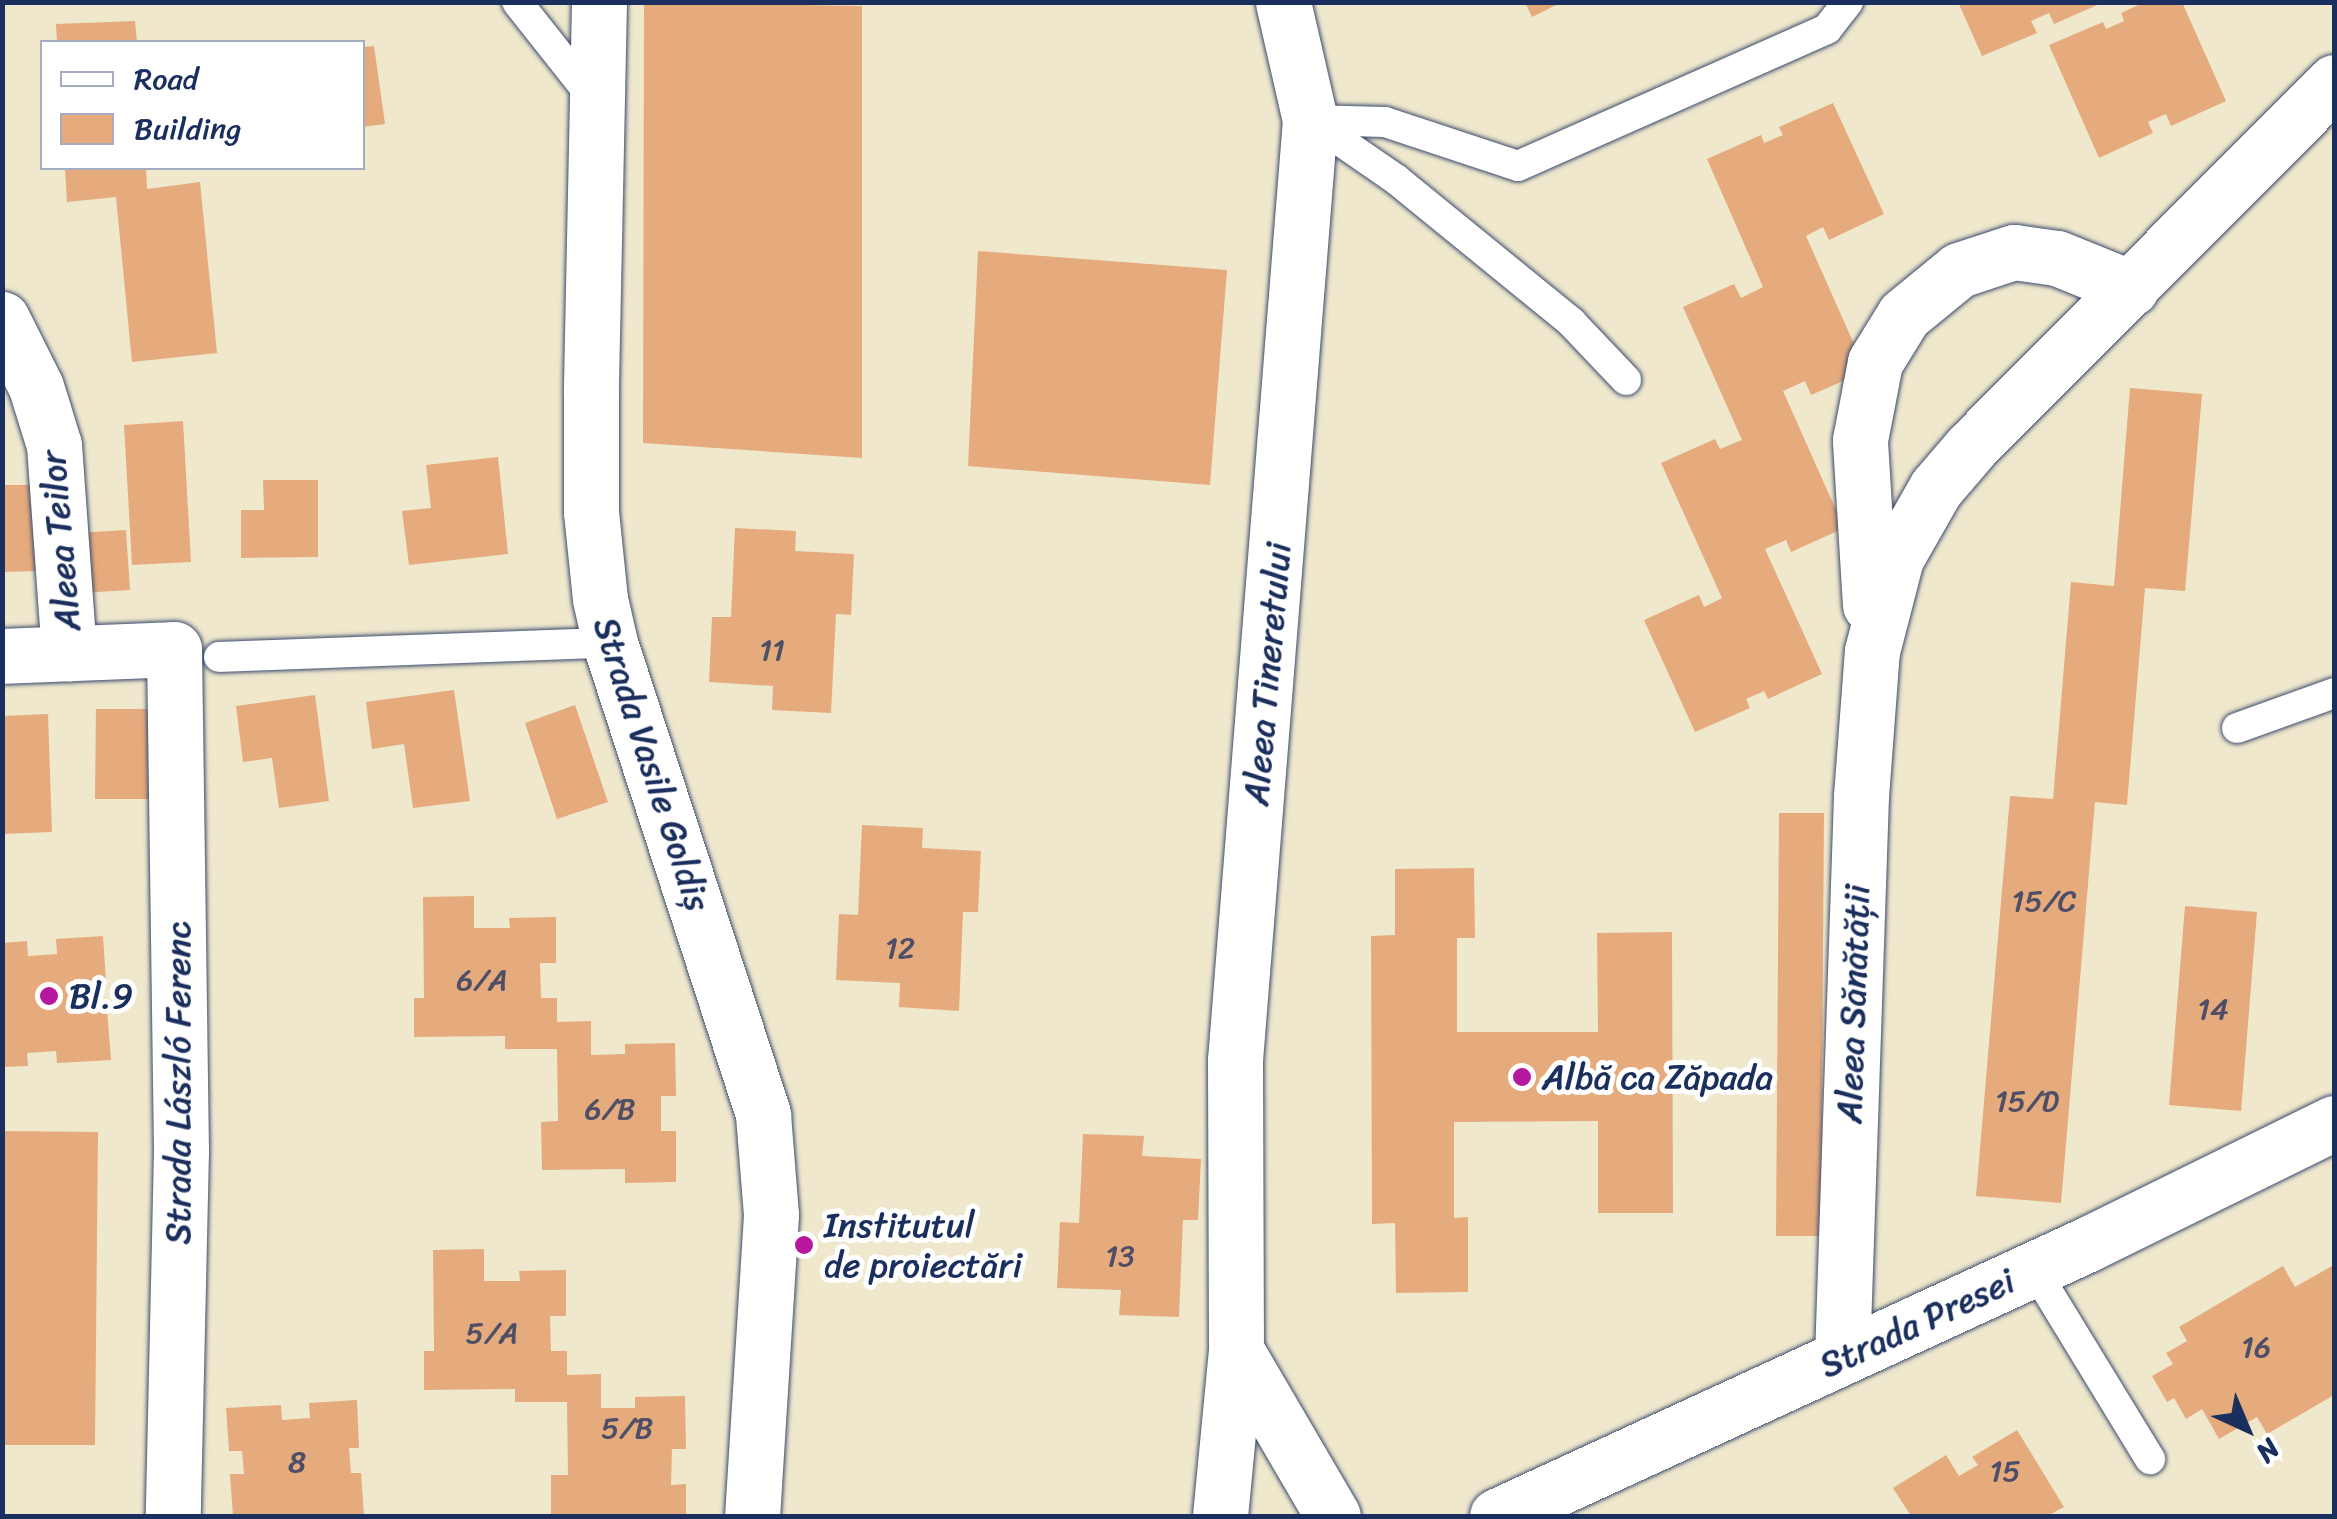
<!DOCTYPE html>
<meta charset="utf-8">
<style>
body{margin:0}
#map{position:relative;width:2337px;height:1519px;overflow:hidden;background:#efe8cd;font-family:Sriracha,sans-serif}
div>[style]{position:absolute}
.building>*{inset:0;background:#e5ab7d}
.roads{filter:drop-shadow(0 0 2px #3b4b6f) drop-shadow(0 0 2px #3b4b6f)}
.service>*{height:30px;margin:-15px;padding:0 15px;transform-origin:15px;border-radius:15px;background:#fff}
.minor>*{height:55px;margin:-27.5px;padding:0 27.5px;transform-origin:27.5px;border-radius:27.5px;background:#fff}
.tertiary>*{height:55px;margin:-27.5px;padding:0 27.5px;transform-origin:27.5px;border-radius:27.5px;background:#fff}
.dots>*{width:28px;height:28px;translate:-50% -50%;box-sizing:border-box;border:5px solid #fff;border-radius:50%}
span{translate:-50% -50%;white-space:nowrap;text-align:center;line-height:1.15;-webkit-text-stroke:10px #fff;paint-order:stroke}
.number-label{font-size:30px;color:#4e4e66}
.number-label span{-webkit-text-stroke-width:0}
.street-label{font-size:35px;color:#1b2f5e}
.poi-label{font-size:35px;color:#1b2f5e}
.left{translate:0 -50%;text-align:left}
.frame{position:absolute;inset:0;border:5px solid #1b2f5e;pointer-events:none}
.legend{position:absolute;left:40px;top:40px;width:325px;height:130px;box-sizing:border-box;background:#fff;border:2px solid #a4acbf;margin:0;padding:12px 18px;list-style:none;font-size:30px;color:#1b2f5e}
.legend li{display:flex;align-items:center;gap:20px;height:50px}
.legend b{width:50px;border:2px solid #a4acbf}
.north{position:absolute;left:2197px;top:1379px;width:100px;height:100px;-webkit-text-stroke:8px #fff;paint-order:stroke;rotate:136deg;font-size:28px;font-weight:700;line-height:40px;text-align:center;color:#1b2f5e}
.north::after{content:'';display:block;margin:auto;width:35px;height:45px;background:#1b2f5e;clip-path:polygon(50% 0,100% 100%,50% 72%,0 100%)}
</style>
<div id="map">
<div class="building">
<i style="clip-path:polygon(644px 2px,862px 6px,862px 458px,643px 443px)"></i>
<i style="clip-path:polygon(1525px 2px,1562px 2px,1532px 17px)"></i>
<i style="clip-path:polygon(1958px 2px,2104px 2px,2054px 24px,2049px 13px,2031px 21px,2037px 33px,1982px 56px)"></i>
<i style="clip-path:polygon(2145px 2px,2182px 2px,2226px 101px,2171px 126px,2166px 114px,2148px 122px,2153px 133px,2099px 158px,2049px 45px,2103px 22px,2106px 29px,2124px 21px,2121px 13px)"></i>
<i style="clip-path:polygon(135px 21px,137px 42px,57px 42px,56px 24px)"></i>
<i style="clip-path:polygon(374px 46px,385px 124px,362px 127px,362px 47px)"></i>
<i style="clip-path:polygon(1833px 103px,1884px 214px,1829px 240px,1823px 227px,1806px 236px,1866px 371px,1811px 395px,1805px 381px,1783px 391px,1844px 528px,1791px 552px,1786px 540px,1765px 549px,1822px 674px,1768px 699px,1764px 691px,1746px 699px,1750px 708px,1695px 732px,1644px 620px,1699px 595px,1704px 607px,1722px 598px,1661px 463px,1715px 439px,1720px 449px,1742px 440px,1683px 307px,1734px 284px,1741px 298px,1763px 287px,1707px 159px,1761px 135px,1764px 143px,1783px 135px,1779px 127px)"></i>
<i style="clip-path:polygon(65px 168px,146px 168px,147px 189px,200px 182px,217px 353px,132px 362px,116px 197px,67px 202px)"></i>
<i style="clip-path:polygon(978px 251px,1227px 270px,1210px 485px,968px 466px)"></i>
<i style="clip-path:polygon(2130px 388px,2202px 394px,2185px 591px,2145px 588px,2127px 805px,2095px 802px,2061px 1203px,1976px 1196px,2010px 796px,2053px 799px,2071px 582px,2114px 586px)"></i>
<i style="clip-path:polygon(183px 421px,191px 562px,132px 565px,124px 425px)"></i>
<i style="clip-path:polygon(498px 457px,508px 554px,409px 565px,402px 511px,431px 508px,426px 465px)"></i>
<i style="clip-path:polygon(263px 480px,318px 480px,318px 557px,241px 558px,241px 510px,264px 510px)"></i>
<i style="clip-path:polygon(2px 485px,37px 485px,38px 571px,2px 572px)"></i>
<i style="clip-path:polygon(735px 528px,796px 531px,795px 551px,854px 554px,851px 615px,836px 614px,831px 713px,772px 710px,773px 686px,709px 682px,712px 617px,731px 617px)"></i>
<i style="clip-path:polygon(126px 530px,130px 590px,81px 593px,77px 533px)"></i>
<i style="clip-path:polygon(454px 690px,470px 801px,413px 808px,404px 744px,372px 749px,366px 702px)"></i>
<i style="clip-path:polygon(315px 695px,329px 801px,279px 808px,272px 758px,243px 762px,236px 706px)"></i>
<i style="clip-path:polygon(575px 705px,608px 802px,557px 819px,525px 723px)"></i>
<i style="clip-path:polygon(96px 709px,162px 709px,162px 799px,95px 799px)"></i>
<i style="clip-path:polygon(48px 714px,52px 832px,2px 834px,2px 716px)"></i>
<i style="clip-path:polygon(1779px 813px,1824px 813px,1821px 1236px,1776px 1236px)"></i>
<i style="clip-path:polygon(862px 825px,923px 828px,922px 848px,981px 851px,978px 912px,963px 912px,959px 1011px,899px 1007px,900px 983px,836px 980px,839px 914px,858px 915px)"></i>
<i style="clip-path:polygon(1474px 868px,1475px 938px,1457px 938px,1457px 1032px,1598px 1032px,1597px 933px,1672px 932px,1673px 1213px,1598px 1213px,1598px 1121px,1454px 1122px,1454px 1218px,1468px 1217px,1468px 1292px,1396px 1293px,1395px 1223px,1372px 1224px,1371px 936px,1395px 935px,1395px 869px)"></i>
<i style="clip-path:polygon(474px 896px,474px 928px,510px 928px,509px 918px,556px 917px,556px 963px,540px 963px,541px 998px,557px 998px,557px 1022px,591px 1021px,591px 1055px,625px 1054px,625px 1044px,675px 1043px,676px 1096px,661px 1096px,661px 1131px,676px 1131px,676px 1182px,625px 1183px,625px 1169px,542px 1170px,541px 1122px,558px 1121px,557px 1049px,505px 1049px,505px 1036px,414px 1037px,414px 998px,424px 998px,423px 897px)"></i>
<i style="clip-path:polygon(2185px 906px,2257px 912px,2241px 1111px,2169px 1105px)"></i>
<i style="clip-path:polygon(103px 936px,106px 983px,96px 984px,97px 1009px,107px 1009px,111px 1060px,57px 1063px,56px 1051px,27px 1053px,28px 1066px,2px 1067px,2px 943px,27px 941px,28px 956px,57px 954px,56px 939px)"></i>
<i style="clip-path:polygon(2px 1131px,98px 1132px,95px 1445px,2px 1445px)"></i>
<i style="clip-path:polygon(1083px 1134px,1144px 1136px,1142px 1156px,1201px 1159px,1198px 1220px,1183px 1220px,1179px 1317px,1119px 1315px,1121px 1290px,1057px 1288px,1060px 1222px,1079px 1223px)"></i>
<i style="clip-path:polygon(484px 1249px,484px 1281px,520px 1281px,519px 1271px,566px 1270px,566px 1316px,550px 1316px,551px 1351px,567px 1351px,567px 1375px,601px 1374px,601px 1408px,635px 1408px,635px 1397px,685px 1396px,686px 1449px,672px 1449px,671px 1485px,686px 1484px,686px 1516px,551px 1516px,551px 1475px,568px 1475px,567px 1402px,515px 1402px,515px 1389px,424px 1390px,424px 1351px,434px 1351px,433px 1250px)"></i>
<i style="clip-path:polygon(2283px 1266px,2295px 1287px,2332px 1266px,2334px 1270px,2334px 1395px,2267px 1434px,2257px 1417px,2219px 1439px,2202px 1409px,2186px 1419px,2174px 1398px,2167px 1402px,2152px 1376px,2173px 1364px,2166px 1353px,2187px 1341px,2179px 1327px)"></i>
<i style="clip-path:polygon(357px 1400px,359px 1448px,349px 1448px,351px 1473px,361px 1473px,364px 1516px,233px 1516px,230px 1474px,244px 1474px,242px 1451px,229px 1451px,226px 1408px,281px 1405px,282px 1420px,310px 1418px,309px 1403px)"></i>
<i style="clip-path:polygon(2017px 1430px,2064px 1507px,2047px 1516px,1911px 1516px,1893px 1488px,1946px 1455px,1959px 1476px,1978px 1465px,1972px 1457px)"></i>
</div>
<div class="roads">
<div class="service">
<i style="left:517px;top:2px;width:122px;rotate:51.6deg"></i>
<i style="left:1310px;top:120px;width:75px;rotate:1.5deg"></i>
<i style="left:1385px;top:122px;width:140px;rotate:18.3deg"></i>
<i style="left:1518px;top:166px;width:338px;rotate:-23.9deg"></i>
<i style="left:1827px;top:29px;width:34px;rotate:-52deg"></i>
<i style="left:1310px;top:120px;width:106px;rotate:34.6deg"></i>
<i style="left:1397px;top:180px;width:225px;rotate:39.2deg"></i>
<i style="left:1571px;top:322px;width:80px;rotate:46.5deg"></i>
<i style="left:219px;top:657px;width:391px;rotate:-2.1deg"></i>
<i style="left:2237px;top:728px;width:103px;rotate:-19.8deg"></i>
<i style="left:2034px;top:1269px;width:223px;rotate:58.6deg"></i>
</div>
<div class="minor">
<i style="left:2px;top:319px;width:76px;rotate:63.4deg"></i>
<i style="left:36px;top:387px;width:61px;rotate:72.8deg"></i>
<i style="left:54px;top:445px;width:209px;rotate:85.9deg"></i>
<i style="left:1870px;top:605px;width:165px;rotate:-93.5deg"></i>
<i style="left:1860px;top:440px;width:79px;rotate:-79.1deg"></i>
<i style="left:1875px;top:362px;width:55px;rotate:-58.3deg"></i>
<i style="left:1904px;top:315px;width:71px;rotate:-39.3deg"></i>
<i style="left:1959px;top:270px;width:58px;rotate:-18.1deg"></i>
<i style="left:2014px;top:252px;width:43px;rotate:7.9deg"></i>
<i style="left:2057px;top:258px;width:80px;rotate:22.1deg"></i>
<i style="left:2px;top:656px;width:172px;rotate:-2.3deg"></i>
<i style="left:174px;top:649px;width:502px;rotate:89.2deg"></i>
<i style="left:181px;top:1151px;width:365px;rotate:91.3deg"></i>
<i style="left:1236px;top:1350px;width:192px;rotate:59.7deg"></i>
<i style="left:1842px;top:1357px;width:561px;rotate:-88.06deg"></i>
<i style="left:1861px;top:796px;width:145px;rotate:-85.7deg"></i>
<i style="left:1872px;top:651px;width:96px;rotate:-75.5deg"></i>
<i style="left:1896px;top:558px;width:81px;rotate:-60.3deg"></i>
<i style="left:1936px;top:488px;width:55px;rotate:-49.4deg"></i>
<i style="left:1972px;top:446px;width:513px;rotate:-45.16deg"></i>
<i style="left:1220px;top:1516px;width:167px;rotate:-84.5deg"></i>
<i style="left:1236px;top:1350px;width:290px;rotate:-90.2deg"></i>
<i style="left:1235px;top:1060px;width:943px;rotate:-85.44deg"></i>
<i style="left:1310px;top:120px;width:121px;rotate:-102.9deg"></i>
<i style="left:1497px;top:1516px;width:651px;rotate:-24.71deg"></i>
<i style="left:2088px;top:1244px;width:274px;rotate:-26.2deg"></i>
</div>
<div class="tertiary">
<i style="left:599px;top:2px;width:392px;rotate:91.2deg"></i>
<i style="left:591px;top:394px;width:118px;rotate:90deg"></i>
<i style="left:591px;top:512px;width:87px;rotate:84.1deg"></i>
<i style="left:600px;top:599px;width:45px;rotate:77.2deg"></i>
<i style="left:610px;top:643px;width:496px;rotate:72deg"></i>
<i style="left:763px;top:1115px;width:100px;rotate:85.4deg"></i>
<i style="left:771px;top:1215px;width:302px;rotate:93.6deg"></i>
</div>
</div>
<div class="dots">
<i style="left:49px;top:996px;background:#b5179e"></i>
<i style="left:1522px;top:1077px;background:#b5179e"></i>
<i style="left:804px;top:1245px;background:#b5179e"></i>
</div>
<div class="number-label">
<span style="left:772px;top:650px">11</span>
<span style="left:2044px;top:901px">15/C</span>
<span style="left:900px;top:948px">12</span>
<span style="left:482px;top:980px">6/A</span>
<span style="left:2213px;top:1009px">14</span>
<span style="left:2027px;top:1101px">15/D</span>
<span style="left:610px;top:1109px">6/B</span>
<span style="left:1120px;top:1256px">13</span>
<span style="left:492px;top:1333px">5/A</span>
<span style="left:2256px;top:1347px">16</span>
<span style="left:627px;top:1428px">5/B</span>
<span style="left:297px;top:1462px">8</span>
<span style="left:2005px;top:1471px">15</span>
</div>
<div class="street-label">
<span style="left:60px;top:541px;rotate:-95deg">Aleea Teilor</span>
<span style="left:1267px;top:674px;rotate:-85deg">Aleea Tineretului</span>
<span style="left:652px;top:764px;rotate:72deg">Strada Vasile Goldiș</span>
<span style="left:1853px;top:1004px;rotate:-88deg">Aleea Sănătății</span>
<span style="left:178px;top:1083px;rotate:-90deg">Strada László Ferenc</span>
<span style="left:1917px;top:1323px;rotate:-25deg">Strada Presei</span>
</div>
<div class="poi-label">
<span class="left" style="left:69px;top:996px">Bl.9</span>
<span class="left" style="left:1542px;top:1077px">Albă ca Zăpada</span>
<span class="left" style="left:824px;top:1245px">Institutul<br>de proiectări</span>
</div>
<div class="frame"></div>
<ul class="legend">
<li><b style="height:12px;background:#fff"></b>Road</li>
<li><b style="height:28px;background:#e5ab7d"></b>Building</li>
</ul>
<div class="north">N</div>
</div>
